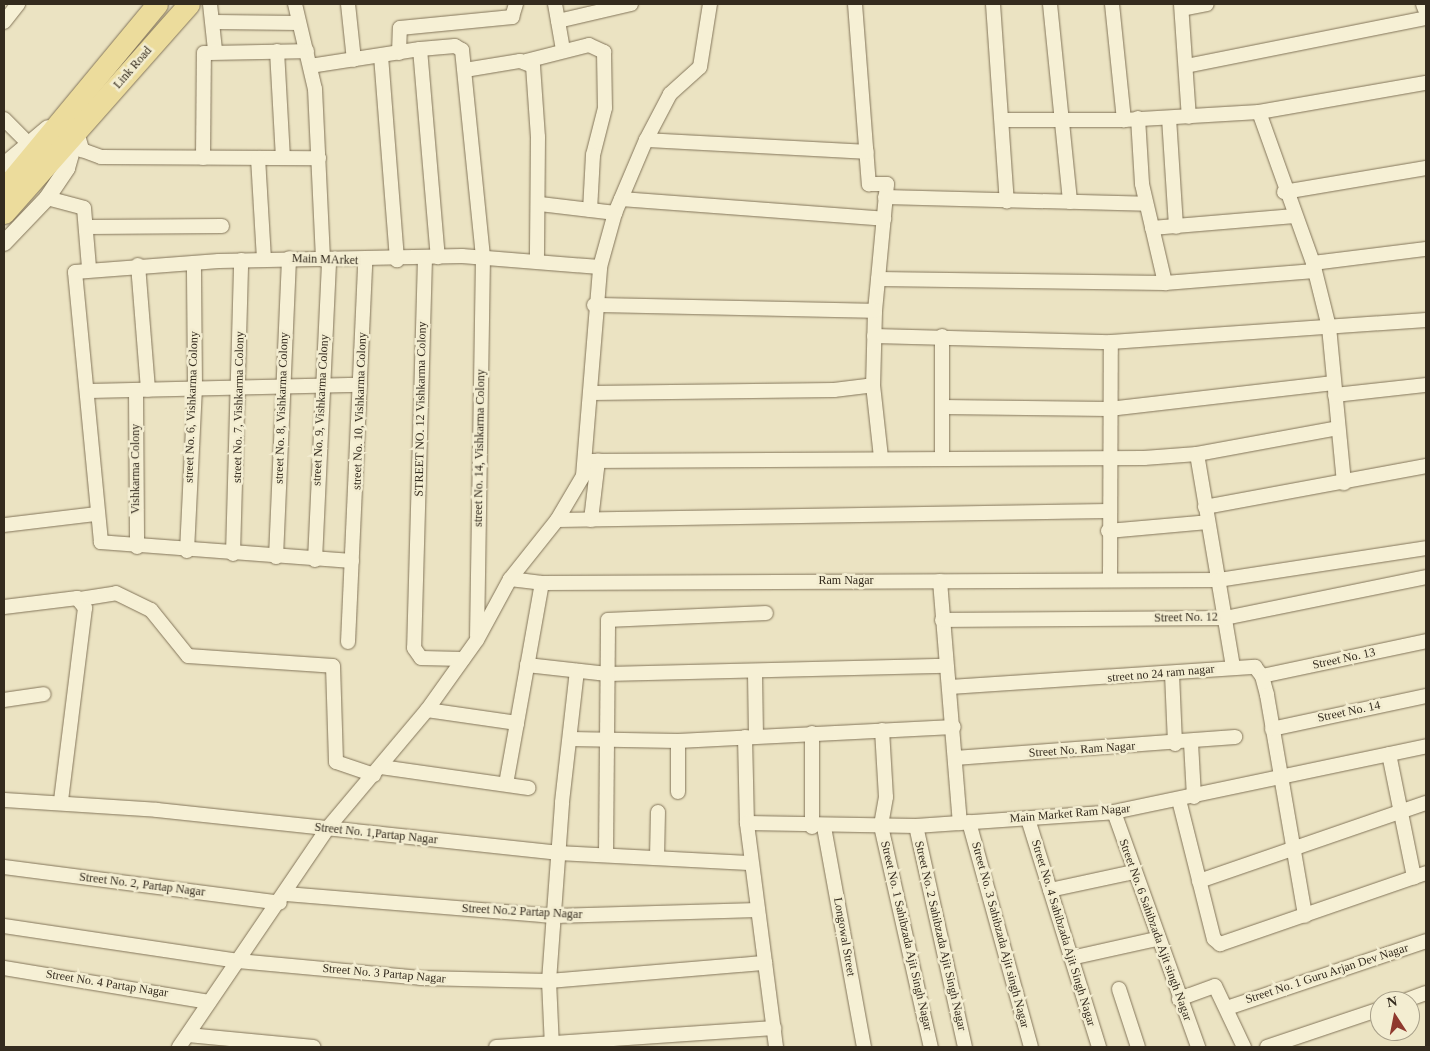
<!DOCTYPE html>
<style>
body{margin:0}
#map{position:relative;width:1430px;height:1051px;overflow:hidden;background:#ebe3c2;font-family:"Times New Roman",serif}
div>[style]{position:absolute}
.roads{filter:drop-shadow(0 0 1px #83755a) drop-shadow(0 0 1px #83755a)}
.minor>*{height:14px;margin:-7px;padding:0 7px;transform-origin:7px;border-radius:7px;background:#f6f0d5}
.tertiary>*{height:16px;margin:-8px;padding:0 8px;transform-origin:8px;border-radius:8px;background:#f6f0d5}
.primary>*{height:21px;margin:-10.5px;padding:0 10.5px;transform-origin:10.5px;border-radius:10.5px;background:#ecdc9c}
span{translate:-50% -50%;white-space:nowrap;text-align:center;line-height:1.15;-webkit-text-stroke:5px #f3edd1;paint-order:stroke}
.street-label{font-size:12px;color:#342b1e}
.frame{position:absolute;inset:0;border:5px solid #342b1e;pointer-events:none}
.north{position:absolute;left:1370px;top:991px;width:50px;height:50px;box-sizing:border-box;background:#f3edd1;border:1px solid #a79f89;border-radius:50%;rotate:349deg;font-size:14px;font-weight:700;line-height:20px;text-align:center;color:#342b1e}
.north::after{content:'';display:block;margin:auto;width:18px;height:22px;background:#8f392e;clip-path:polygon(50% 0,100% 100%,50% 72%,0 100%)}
</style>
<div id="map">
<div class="roads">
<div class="minor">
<i style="left:210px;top:4px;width:46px;rotate:83.8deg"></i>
<i style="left:295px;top:4px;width:87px;rotate:76.8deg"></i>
<i style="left:315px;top:89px;width:171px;rotate:87.3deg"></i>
<i style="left:348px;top:4px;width:56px;rotate:83.9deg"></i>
<i style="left:555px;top:4px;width:47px;rotate:80.1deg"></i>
<i style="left:855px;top:4px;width:181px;rotate:85.6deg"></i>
<i style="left:869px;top:184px;width:18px"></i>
<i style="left:887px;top:184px;width:128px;rotate:95.4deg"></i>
<i style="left:875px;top:311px;width:74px;rotate:91.5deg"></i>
<i style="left:873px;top:385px;width:73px;rotate:83.7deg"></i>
<i style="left:993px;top:4px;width:198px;rotate:86deg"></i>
<i style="left:1050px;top:4px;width:199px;rotate:84.2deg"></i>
<i style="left:1112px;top:4px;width:117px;rotate:84.1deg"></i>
<i style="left:1181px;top:4px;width:113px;rotate:86deg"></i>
<i style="left:1182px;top:9px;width:25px;rotate:-11deg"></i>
<i style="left:558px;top:21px;width:75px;rotate:-13.1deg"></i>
<i style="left:4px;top:22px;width:23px;rotate:-52deg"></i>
<i style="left:215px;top:22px;width:84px;rotate:0.7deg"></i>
<i style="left:420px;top:49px;width:209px;rotate:85.1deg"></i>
<i style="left:277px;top:51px;width:107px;rotate:86.8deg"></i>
<i style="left:399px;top:53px;width:25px;rotate:-88deg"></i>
<i style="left:400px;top:28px;width:113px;rotate:-5.6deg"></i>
<i style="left:512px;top:17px;width:14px;rotate:-73deg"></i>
<i style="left:381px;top:56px;width:205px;rotate:85.5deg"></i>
<i style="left:526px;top:61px;width:65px;rotate:-14.3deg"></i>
<i style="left:589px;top:45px;width:17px;rotate:25deg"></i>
<i style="left:604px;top:52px;width:56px;rotate:89deg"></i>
<i style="left:605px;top:108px;width:49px;rotate:104.3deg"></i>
<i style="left:593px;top:155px;width:55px;rotate:93.1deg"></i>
<i style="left:310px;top:66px;width:111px;rotate:-8.8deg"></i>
<i style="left:420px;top:49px;width:35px;rotate:-5deg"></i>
<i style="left:455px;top:46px;width:8px;rotate:30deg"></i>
<i style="left:462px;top:50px;width:208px;rotate:84.2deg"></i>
<i style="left:483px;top:257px;width:379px;rotate:90.9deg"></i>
<i style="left:1186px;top:66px;width:245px;rotate:-11.3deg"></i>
<i style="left:465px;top:70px;width:56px;rotate:-9.3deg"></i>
<i style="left:520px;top:61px;width:14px;rotate:21deg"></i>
<i style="left:533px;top:66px;width:71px;rotate:86deg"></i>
<i style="left:538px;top:137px;width:122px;rotate:90.5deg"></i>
<i style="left:1259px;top:112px;width:160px;rotate:70.3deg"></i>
<i style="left:1313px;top:263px;width:66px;rotate:76deg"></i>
<i style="left:1329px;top:327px;width:157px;rotate:84.5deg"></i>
<i style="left:1138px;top:118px;width:66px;rotate:86.5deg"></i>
<i style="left:1142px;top:184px;width:102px;rotate:76.9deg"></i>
<i style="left:1169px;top:118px;width:109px;rotate:86.3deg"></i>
<i style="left:4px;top:119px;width:33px;rotate:45deg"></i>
<i style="left:1004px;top:120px;width:120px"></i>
<i style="left:1124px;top:120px;width:135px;rotate:-3.4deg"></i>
<i style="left:1259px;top:112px;width:169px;rotate:-9.9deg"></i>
<i style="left:77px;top:132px;width:19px;rotate:74deg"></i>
<i style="left:82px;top:150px;width:20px;rotate:20deg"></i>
<i style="left:101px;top:157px;width:218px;rotate:0.3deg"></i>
<i style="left:646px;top:140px;width:221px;rotate:3.1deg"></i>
<i style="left:203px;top:158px;width:105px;rotate:-89.5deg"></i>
<i style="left:204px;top:53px;width:103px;rotate:-1.1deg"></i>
<i style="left:258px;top:158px;width:101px;rotate:86.6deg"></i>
<i style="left:1284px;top:192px;width:144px;rotate:-9.6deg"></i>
<i style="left:885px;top:197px;width:261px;rotate:1.5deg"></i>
<i style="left:47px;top:198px;width:38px;rotate:15deg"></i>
<i style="left:84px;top:208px;width:60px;rotate:85.2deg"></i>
<i style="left:621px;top:199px;width:264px;rotate:4.3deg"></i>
<i style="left:540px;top:204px;width:76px;rotate:6.8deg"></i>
<i style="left:88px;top:227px;width:134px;rotate:-0.4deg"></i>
<i style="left:1152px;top:228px;width:143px;rotate:-4.8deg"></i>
<i style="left:425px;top:258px;width:390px;rotate:91.6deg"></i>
<i style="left:414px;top:648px;width:12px;rotate:55deg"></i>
<i style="left:421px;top:658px;width:42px;rotate:1.4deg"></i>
<i style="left:1313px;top:263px;width:114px;rotate:-7.1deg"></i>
<i style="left:138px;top:265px;width:125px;rotate:85.4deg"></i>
<i style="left:878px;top:279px;width:287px;rotate:0.8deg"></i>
<i style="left:1165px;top:283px;width:150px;rotate:-4.6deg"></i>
<i style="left:594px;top:305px;width:281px;rotate:1.2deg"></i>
<i style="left:874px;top:336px;width:237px;rotate:1.5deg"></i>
<i style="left:1111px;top:342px;width:316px;rotate:-4deg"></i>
<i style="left:89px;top:391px;width:271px;rotate:-1.3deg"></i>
<i style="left:136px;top:391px;width:156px;rotate:89.6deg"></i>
<i style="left:590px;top:393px;width:244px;rotate:-0.7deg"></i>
<i style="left:834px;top:390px;width:39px;rotate:-7deg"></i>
<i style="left:1335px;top:395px;width:92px;rotate:-6.3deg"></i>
<i style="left:942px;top:407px;width:167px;rotate:0.7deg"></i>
<i style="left:1109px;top:409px;width:226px;rotate:-6.6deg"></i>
<i style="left:1197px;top:454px;width:216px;rotate:80.4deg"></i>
<i style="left:942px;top:459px;width:123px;rotate:-90deg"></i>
<i style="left:587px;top:461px;width:557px;rotate:-0.31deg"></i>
<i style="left:1144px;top:458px;width:53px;rotate:-4.3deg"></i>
<i style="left:1197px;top:454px;width:143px;rotate:-10.4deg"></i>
<i style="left:1205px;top:507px;width:225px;rotate:-10.5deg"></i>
<i style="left:557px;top:520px;width:552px;rotate:-0.93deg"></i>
<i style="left:591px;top:520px;width:60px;rotate:-83.3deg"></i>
<i style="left:4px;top:525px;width:93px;rotate:-6.8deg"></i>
<i style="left:1108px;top:531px;width:100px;rotate:-5.1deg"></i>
<i style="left:187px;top:551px;width:164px;rotate:-87.2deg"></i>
<i style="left:195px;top:387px;width:124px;rotate:-90.5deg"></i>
<i style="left:233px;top:554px;width:294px;rotate:-88.4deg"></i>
<i style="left:276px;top:557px;width:299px;rotate:-87.5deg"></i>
<i style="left:315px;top:560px;width:300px;rotate:-87.3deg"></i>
<i style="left:352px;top:561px;width:252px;rotate:-175.7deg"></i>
<i style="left:101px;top:542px;width:271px;rotate:-95.5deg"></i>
<i style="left:75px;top:272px;width:144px;rotate:-4.4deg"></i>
<i style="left:219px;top:261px;width:243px;rotate:-1.2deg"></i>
<i style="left:462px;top:256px;width:138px;rotate:4.6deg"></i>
<i style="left:510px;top:579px;width:32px;rotate:7deg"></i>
<i style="left:542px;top:583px;width:676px;rotate:-0.25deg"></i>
<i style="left:1218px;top:580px;width:210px;rotate:-8.7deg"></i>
<i style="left:1110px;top:579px;width:237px;rotate:-89.8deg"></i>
<i style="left:940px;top:581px;width:243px;rotate:85.3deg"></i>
<i style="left:80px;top:599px;width:36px;rotate:-9deg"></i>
<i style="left:116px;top:593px;width:39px;rotate:26deg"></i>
<i style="left:151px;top:610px;width:59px;rotate:51.2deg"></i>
<i style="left:188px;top:656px;width:145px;rotate:3.9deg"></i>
<i style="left:333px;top:666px;width:96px;rotate:88.2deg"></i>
<i style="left:336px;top:762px;width:40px;rotate:18.9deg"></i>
<i style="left:4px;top:607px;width:74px;rotate:-7deg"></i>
<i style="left:77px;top:598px;width:13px;rotate:51deg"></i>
<i style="left:85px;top:608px;width:195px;rotate:97.1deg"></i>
<i style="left:942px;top:620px;width:283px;rotate:-0.4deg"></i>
<i style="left:1225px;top:618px;width:205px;rotate:-11.5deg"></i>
<i style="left:348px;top:642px;width:381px;rotate:-87.4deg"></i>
<i style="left:527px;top:665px;width:81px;rotate:6.4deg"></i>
<i style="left:607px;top:674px;width:339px;rotate:-1.4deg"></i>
<i style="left:755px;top:673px;width:63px;rotate:89.1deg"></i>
<i style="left:1172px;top:674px;width:70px;rotate:87.5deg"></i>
<i style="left:1262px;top:676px;width:168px;rotate:-12deg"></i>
<i style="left:950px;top:687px;width:306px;rotate:-3.8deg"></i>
<i style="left:1255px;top:667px;width:11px;rotate:52deg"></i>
<i style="left:1262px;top:676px;width:20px;rotate:75deg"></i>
<i style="left:1267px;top:695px;width:224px;rotate:80.2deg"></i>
<i style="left:4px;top:700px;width:40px;rotate:-8.5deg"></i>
<i style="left:427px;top:710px;width:91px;rotate:8.2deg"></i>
<i style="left:517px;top:723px;width:142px;rotate:-79.9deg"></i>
<i style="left:1272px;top:729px;width:157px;rotate:-12.1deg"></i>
<i style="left:882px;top:730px;width:67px;rotate:86.6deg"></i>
<i style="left:886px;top:797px;width:29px;rotate:100deg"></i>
<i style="left:881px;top:826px;width:227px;rotate:77.3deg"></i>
<i style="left:812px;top:733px;width:94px;rotate:90deg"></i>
<i style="left:745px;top:737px;width:86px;rotate:88.7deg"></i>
<i style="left:570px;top:739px;width:108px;rotate:1.1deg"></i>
<i style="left:678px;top:741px;width:276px;rotate:-2.9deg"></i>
<i style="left:678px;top:741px;width:51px;rotate:90deg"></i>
<i style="left:1191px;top:743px;width:54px;rotate:86.8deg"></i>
<i style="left:1389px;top:754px;width:126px;rotate:78.5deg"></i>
<i style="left:955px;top:758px;width:281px;rotate:-4.3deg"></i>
<i style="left:381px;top:767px;width:149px;rotate:8.1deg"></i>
<i style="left:506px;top:784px;width:62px;rotate:-79.8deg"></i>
<i style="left:4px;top:800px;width:153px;rotate:3.7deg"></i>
<i style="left:157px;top:810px;width:403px;rotate:6.1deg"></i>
<i style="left:558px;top:853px;width:191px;rotate:3deg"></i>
<i style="left:1179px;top:800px;width:143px;rotate:75.9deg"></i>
<i style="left:1214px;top:939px;width:8px;rotate:40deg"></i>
<i style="left:1220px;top:944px;width:218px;rotate:-19deg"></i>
<i style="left:1114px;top:812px;width:250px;rotate:70.3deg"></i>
<i style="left:1028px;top:819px;width:239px;rotate:72.7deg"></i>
<i style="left:969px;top:822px;width:233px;rotate:74.6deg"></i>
<i style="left:916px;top:826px;width:226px;rotate:77.5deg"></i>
<i style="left:824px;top:827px;width:224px;rotate:79.7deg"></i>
<i style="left:606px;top:855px;width:235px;rotate:-89.5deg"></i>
<i style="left:608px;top:620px;width:158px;rotate:-2.5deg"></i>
<i style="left:657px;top:858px;width:46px;rotate:-88.8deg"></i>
<i style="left:4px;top:867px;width:278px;rotate:7.4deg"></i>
<i style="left:1199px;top:881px;width:240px;rotate:-19deg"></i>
<i style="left:1050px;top:890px;width:85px;rotate:-12.2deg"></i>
<i style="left:286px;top:894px;width:269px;rotate:4.7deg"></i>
<i style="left:554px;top:916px;width:204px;rotate:-1.7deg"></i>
<i style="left:4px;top:926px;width:237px;rotate:8.5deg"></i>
<i style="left:238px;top:961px;width:183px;rotate:5.3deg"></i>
<i style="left:420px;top:978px;width:129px;rotate:1.3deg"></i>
<i style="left:549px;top:981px;width:217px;rotate:-4.8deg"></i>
<i style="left:1071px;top:958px;width:88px;rotate:-12.5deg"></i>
<i style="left:4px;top:968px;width:208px;rotate:9.4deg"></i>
<i style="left:1119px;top:989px;width:61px;rotate:71.9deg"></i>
<i style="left:1179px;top:999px;width:38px;rotate:-20deg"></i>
<i style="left:1215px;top:986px;width:68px;rotate:64.6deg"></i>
<i style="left:1404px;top:1001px;width:23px;rotate:-20deg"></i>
<i style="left:1227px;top:1008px;width:210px;rotate:-18.6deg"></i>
<i style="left:188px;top:1035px;width:126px;rotate:5.5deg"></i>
<i style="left:179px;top:1047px;width:263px;rotate:-55.8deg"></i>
<i style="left:327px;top:829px;width:155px;rotate:-50deg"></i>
<i style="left:427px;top:710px;width:86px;rotate:-54.5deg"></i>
<i style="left:477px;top:640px;width:69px;rotate:-61.6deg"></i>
<i style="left:510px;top:579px;width:75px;rotate:-51.5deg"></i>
<i style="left:557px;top:520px;width:51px;rotate:-59.4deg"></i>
<i style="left:583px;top:476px;width:210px;rotate:-85.3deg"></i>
<i style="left:600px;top:267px;width:56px;rotate:-74.5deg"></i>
<i style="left:615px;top:213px;width:79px;rotate:-67deg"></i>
<i style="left:646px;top:140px;width:52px;rotate:-62.4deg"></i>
<i style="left:670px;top:94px;width:40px;rotate:-42deg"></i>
<i style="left:700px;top:67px;width:64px;rotate:-81deg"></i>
<i style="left:496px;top:1047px;width:279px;rotate:-3.9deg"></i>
<i style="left:552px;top:1047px;width:66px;rotate:-92.6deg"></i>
<i style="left:549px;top:981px;width:179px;rotate:-85.8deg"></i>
<i style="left:562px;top:802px;width:132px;rotate:-83.5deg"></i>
<i style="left:776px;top:1047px;width:226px;rotate:-97.4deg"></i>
<i style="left:747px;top:823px;width:169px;rotate:1deg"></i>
<i style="left:916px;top:826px;width:198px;rotate:-4deg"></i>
<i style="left:1114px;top:812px;width:319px;rotate:-11.9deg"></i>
<i style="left:1267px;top:1047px;width:119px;rotate:-18.6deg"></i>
</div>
<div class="tertiary">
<i style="left:1424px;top:4px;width:5px;rotate:68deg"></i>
<i style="left:4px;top:165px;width:57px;rotate:-40.1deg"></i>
<i style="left:4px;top:243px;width:62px;rotate:-46.3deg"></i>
<i style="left:47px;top:198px;width:36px;rotate:-56deg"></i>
<i style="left:67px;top:168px;width:37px;rotate:-74deg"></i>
</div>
<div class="primary">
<i style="left:4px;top:189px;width:240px;rotate:-50.4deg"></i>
<i style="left:4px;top:213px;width:279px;rotate:-48.5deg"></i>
</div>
</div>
<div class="street-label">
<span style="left:133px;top:68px;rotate:-49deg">Link Road</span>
<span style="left:325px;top:260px;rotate:2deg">Main MArket</span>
<span style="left:192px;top:407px;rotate:-88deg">street No. 6, Vishkarma Colony</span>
<span style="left:239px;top:407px;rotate:-89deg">street No. 7, Vishkarma Colony</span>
<span style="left:282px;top:408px;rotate:-88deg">street No. 8, Vishkarma Colony</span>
<span style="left:421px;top:409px;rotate:-89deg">STREET NO. 12 Vishkarma Colony</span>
<span style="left:321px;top:410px;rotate:-87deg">street No. 9, Vishkarma Colony</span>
<span style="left:360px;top:411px;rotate:-88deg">street No. 10, Vishkarma Colony</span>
<span style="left:480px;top:448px;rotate:-89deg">street No. 14, Vishkarma Colony</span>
<span style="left:136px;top:469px;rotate:-90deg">Vishkarma Colony</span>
<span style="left:846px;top:581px">Ram Nagar</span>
<span style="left:1186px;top:618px;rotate:-1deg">Street No. 12</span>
<span style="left:1344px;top:659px;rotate:-12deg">Street No. 13</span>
<span style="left:1161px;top:674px;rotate:-5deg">street no 24 ram nagar</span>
<span style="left:1349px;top:712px;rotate:-12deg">Street No. 14</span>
<span style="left:1082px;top:750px;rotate:-4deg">Street No. Ram Nagar</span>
<span style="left:1070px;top:814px;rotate:-5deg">Main Market Ram Nagar</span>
<span style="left:376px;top:834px;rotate:6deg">Street No. 1,Partap Nagar</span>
<span style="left:142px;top:885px;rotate:7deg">Street No. 2, Partap Nagar</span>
<span style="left:522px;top:912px;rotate:3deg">Street No.2 Partap Nagar</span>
<span style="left:1155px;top:930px;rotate:70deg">Street No. 6 Sahibzada Ajit singh Nagar</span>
<span style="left:1063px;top:933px;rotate:73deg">Street No. 4 Sahibzada Ajit Singh Nagar</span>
<span style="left:1000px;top:935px;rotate:75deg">Street No. 3 Sahibzada Ajit singh Nagar</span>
<span style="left:906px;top:936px;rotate:77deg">Street No. 1 Sahibzada Ajit Singh Nagar</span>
<span style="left:940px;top:936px;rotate:77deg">Street No. 2 Sahibzada Ajit Singh Nagar</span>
<span style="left:844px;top:937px;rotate:80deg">Longowal Street</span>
<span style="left:384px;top:974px;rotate:5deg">Street No. 3 Partap Nagar</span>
<span style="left:1327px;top:974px;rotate:-18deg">Street No. 1 Guru Arjan Dev Nagar</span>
<span style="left:107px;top:984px;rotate:9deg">Street No. 4 Partap Nagar</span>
</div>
<div class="frame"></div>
<div class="north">N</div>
</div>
